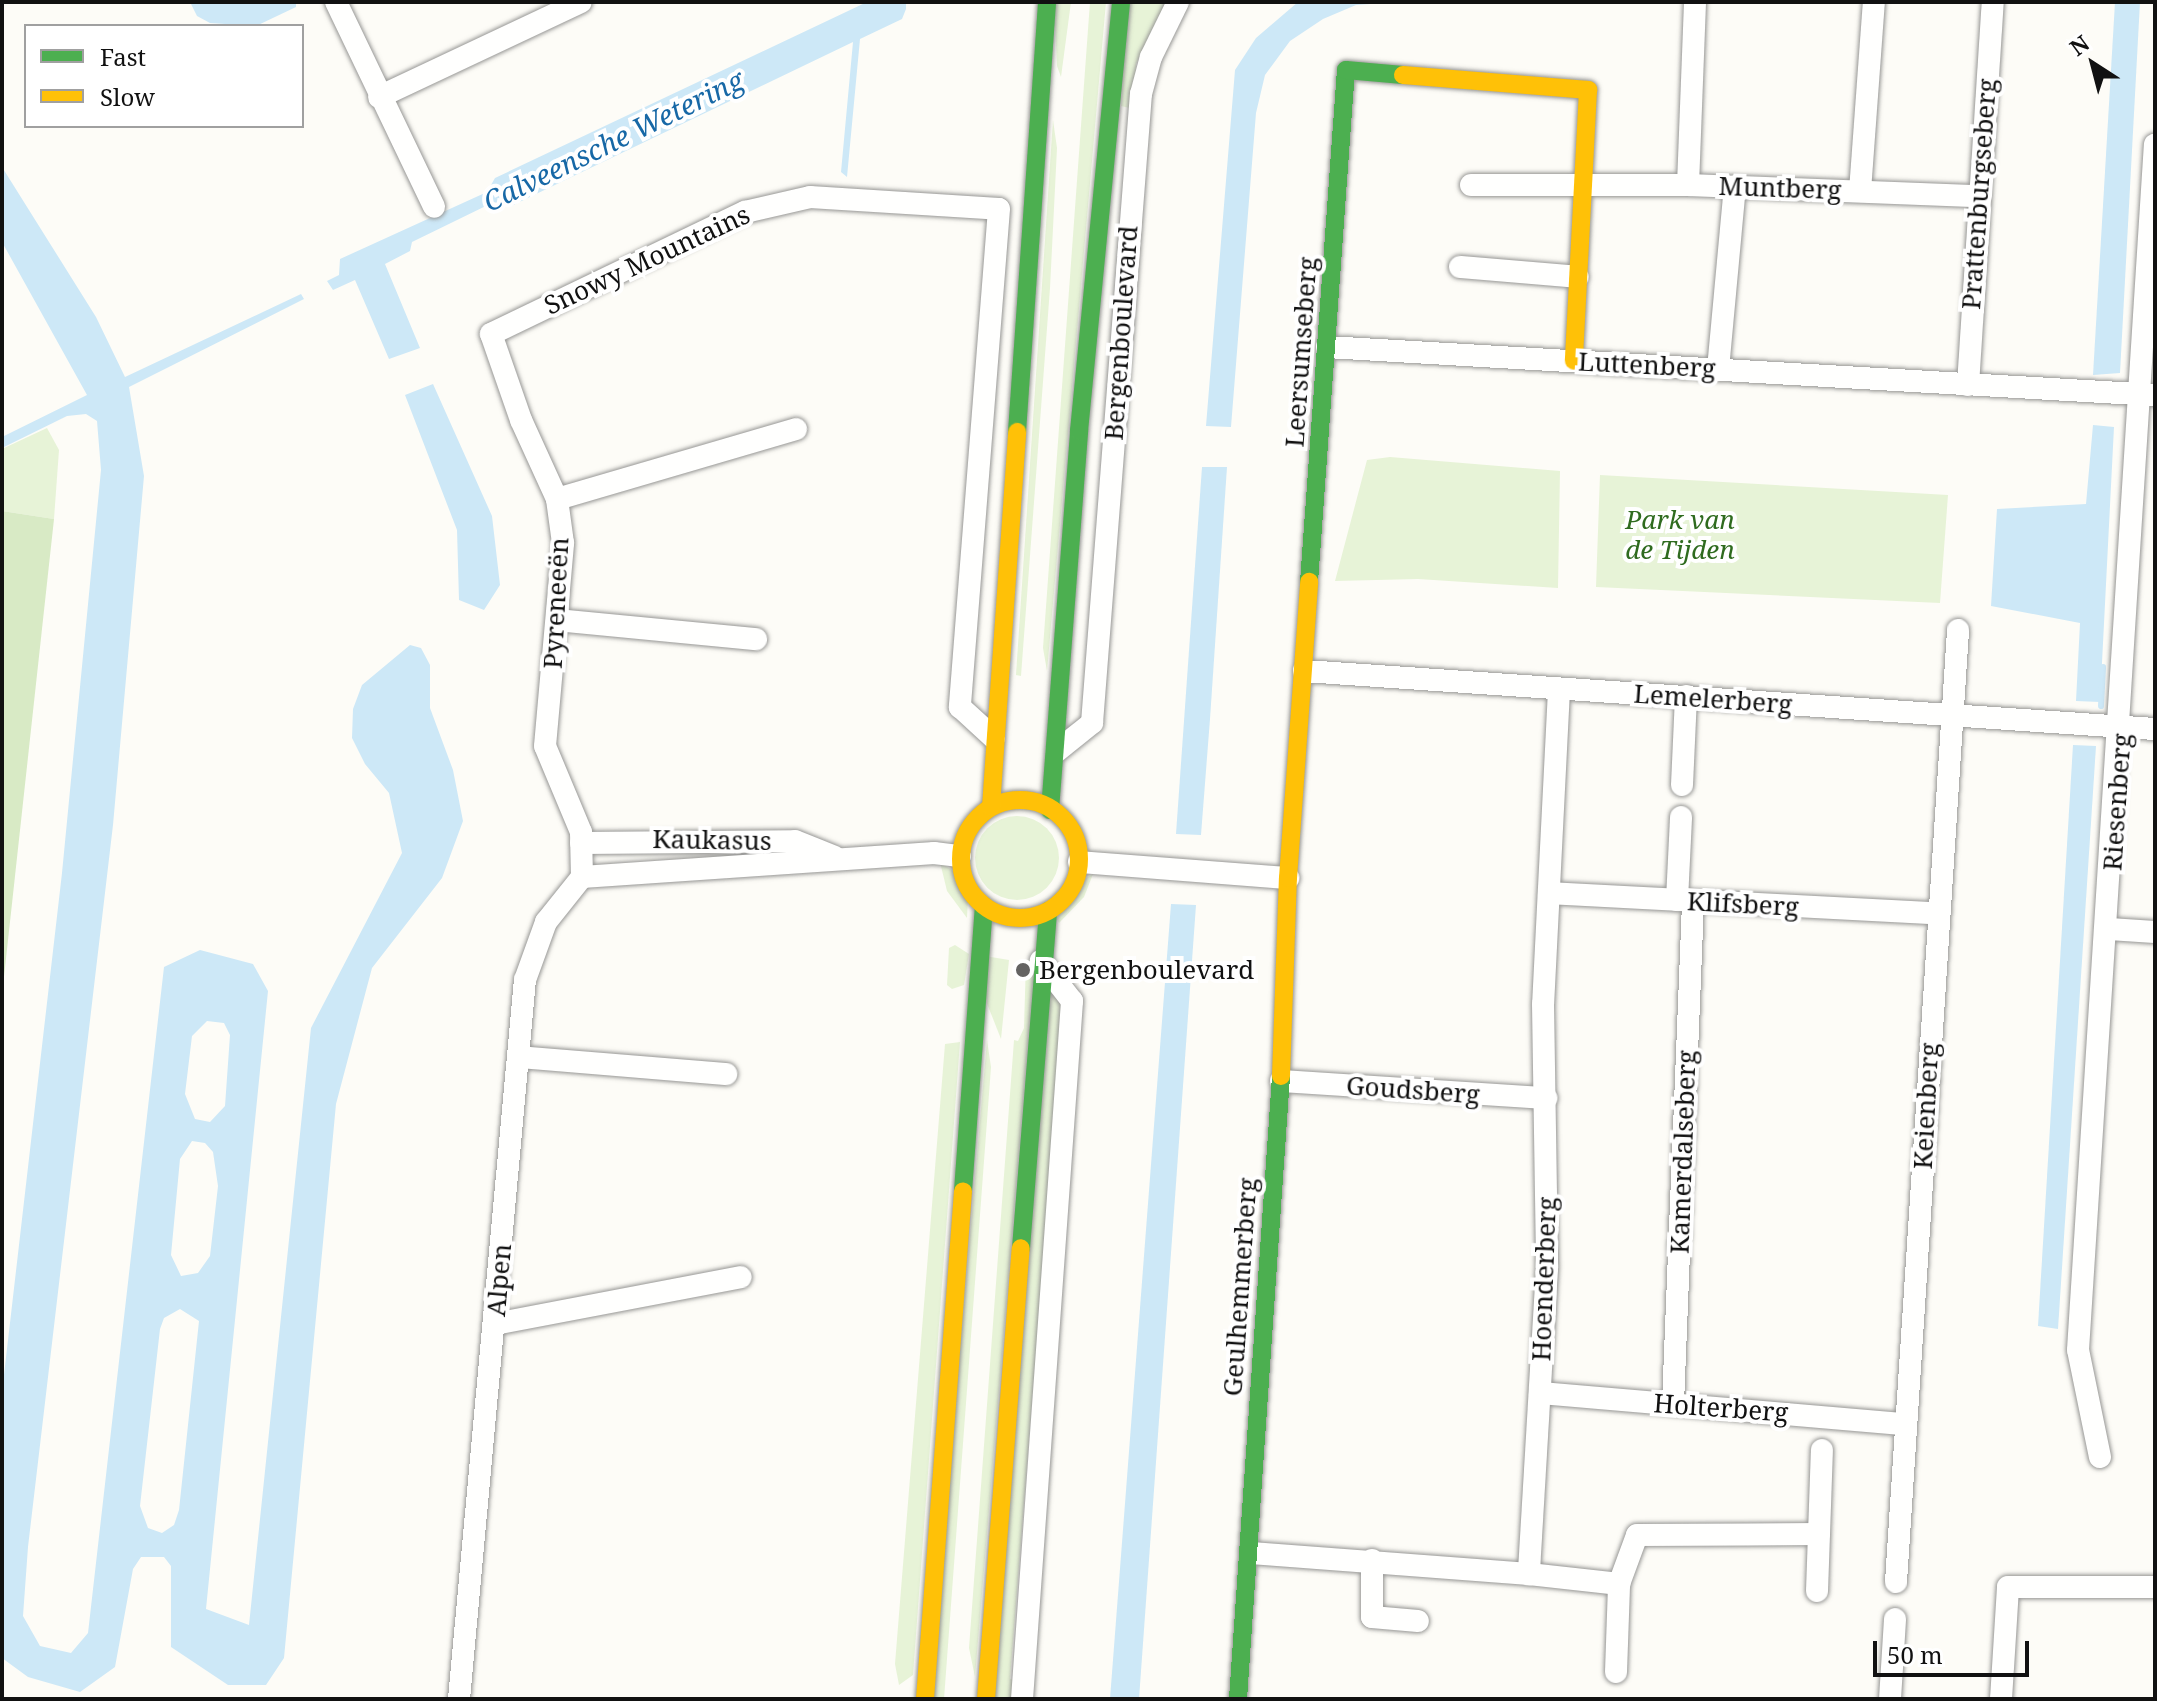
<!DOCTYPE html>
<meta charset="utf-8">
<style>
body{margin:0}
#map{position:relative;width:2157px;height:1701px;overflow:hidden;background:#fdfcf7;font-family:"Noto Serif",serif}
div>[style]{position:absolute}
.green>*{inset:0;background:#e7f3d7}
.round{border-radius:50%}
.forest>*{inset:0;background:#d8eac5}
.water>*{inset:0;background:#cde8f7}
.stream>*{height:6px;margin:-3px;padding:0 3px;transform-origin:3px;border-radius:3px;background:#cde8f7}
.roads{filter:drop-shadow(0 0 2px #979795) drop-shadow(0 0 2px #979795)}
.street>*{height:22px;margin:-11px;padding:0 11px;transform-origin:11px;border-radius:11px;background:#fffffe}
.fast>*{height:18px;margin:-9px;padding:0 9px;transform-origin:9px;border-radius:9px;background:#4caf50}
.slow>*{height:18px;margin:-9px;padding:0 9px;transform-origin:9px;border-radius:9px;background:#ffc107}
.slow>.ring{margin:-9px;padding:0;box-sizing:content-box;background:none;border:18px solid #ffc107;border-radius:50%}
.dots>*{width:22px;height:22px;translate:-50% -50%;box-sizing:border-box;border:4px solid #fff;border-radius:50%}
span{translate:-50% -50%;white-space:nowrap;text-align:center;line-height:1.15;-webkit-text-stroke:8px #fff;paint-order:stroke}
.street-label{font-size:26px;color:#111}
.park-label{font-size:26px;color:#2f6b1f;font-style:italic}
.poi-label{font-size:26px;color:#111}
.left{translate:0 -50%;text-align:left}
.water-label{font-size:28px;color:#1768a6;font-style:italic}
.frame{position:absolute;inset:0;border:4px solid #111;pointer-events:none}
.legend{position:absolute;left:24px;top:24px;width:280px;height:104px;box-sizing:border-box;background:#fff;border:2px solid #a0a0a0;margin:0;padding:10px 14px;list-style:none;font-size:24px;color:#111}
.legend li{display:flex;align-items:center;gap:16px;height:40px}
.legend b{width:40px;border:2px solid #a0a0a0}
.north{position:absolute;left:2053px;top:24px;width:80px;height:80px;-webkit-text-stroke:6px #fff;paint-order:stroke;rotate:324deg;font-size:22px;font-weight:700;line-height:32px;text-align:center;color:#111}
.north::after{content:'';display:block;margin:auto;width:28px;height:36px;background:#111;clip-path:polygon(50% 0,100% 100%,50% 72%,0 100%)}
.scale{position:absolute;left:1873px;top:1641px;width:156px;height:36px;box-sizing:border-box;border:4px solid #111;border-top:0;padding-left:10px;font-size:24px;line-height:28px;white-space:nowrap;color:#111;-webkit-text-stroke:6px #fff;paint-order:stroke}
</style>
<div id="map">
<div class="green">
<i style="clip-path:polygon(1054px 2px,1071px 2px,1061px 77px,1057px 66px)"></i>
<i style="clip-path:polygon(1090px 2px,1106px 2px,1047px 671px,1043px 648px)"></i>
<i style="clip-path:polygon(1128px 2px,1171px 2px,1164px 17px,1159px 15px,1136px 64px,1134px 109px,1121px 106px)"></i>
<i style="clip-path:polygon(1053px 120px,1057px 148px,1050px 288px,1021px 676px,1016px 675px)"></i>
<i style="clip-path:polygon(47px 428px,59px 450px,54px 519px,2px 511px,2px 449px)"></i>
<i style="clip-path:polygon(1390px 457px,1560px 471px,1558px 588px,1418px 579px,1335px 581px,1367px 460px)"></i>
<i style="clip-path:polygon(1600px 475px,1948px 495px,1940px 603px,1596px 587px)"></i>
<i class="round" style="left:975px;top:816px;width:84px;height:84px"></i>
<i style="clip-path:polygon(940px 862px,956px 873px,968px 897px,967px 918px,947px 891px)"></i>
<i style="clip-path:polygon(1093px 874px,1084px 897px,1059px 923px,1053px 912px,1074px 885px)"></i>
<i style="clip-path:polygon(955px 945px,969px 954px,964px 985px,952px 989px,947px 985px,949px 948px)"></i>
<i style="clip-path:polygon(985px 956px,1009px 960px,1001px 1039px,986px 1001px)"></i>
<i style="clip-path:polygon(1035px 959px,975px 1677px,969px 1648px,1014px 1040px,1018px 1041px,1024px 1028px,1026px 960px)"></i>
<i style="clip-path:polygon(1045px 983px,1064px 1002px,1010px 1679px,1016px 1680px,1014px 1699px,991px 1699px)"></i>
<i style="clip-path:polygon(987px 1040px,991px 1067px,944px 1699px,930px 1699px)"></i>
<i style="clip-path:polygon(960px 1042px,913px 1675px,899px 1685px,895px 1664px,945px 1044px)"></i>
</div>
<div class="forest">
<i style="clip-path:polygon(2px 511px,54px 519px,2px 995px)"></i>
</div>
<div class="water">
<i style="clip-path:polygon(190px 2px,296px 2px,296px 7px,256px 26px,210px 23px,197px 16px)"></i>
<i style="clip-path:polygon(867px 2px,906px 2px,906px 9px,902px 19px,860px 39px,847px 177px,841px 172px,853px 42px,509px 207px,494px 202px,412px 242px,410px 251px,385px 264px,420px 348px,389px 359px,355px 280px,333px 290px,327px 281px,339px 275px,340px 259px,487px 192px,495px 178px)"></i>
<i style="clip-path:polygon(1298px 2px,1399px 2px,1356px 5px,1323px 19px,1290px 41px,1265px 75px,1256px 113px,1231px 427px,1206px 426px,1235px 70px,1256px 38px)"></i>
<i style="clip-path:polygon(2115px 2px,2140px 2px,2120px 373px,2093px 375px)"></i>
<i style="clip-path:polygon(evenodd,2px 167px,96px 317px,125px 377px,301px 294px,304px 299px,129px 387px,144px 476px,113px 825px,28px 1547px,23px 1616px,40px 1646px,71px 1653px,88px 1633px,164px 967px,200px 950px,253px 964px,268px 991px,206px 1609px,249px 1625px,311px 1028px,402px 853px,389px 793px,365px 764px,352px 738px,353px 709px,362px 685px,410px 645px,421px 648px,430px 665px,430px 708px,453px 770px,463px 821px,442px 878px,372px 968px,336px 1104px,284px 1658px,266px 1685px,228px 1685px,171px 1647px,171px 1566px,164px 1557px,141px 1557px,133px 1569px,115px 1667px,80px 1692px,28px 1677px,2px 1658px,2px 1392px,62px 873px,101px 470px,97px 421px,86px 414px,67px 416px,2px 448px,2px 437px,87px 395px,2px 242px,2px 167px,207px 1021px,224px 1023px,230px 1035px,225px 1106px,210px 1122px,195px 1119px,185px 1094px,192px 1036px,207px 1021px,2px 167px,192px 1141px,205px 1143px,213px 1152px,218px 1186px,210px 1256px,198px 1273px,181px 1276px,171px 1255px,180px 1159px,192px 1141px,2px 167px,180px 1309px,199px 1321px,179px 1510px,174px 1525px,162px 1533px,148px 1528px,140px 1506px,160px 1329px,164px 1318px,180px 1309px)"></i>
<i style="clip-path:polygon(433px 384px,492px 516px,500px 585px,484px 610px,459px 600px,457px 530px,405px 395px)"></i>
<i style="clip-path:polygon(2093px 425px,2114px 427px,2100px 702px,2076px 701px,2080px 623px,1991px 606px,1997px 509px,2086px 504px)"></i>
<i style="clip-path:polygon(1202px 467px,1227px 467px,1210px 719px,1201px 835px,1176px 834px)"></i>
<i style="clip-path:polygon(2073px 745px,2096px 746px,2058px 1329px,2038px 1326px)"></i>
<i style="clip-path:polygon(1171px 904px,1196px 905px,1139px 1699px,1110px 1699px)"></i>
</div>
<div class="stream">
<i style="left:2101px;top:706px;width:39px;rotate:-87deg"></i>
</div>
<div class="roads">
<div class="street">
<i style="left:336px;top:2px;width:227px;rotate:64.4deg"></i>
<i style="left:379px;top:97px;width:223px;rotate:-25.2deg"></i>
<i style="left:1471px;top:185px;width:217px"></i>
<i style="left:1688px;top:185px;width:289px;rotate:2.2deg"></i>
<i style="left:1688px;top:185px;width:183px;rotate:-87.8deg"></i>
<i style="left:1860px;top:191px;width:190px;rotate:-85.8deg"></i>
<i style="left:1460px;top:267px;width:118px;rotate:4.8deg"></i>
<i style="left:1327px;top:347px;width:829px;rotate:3.32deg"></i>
<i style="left:1718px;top:369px;width:183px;rotate:-84.7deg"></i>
<i style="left:1968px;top:385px;width:384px;rotate:-86.3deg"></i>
<i style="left:557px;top:499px;width:249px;rotate:-16.3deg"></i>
<i style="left:557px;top:620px;width:200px;rotate:5.5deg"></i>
<i style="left:1304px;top:671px;width:853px;rotate:3.9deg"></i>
<i style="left:1559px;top:690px;width:314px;rotate:92.9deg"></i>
<i style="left:1543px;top:1004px;width:264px;rotate:89.1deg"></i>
<i style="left:1547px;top:1268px;width:307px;rotate:93.4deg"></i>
<i style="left:1529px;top:1574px;width:91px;rotate:6.3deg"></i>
<i style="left:1619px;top:1584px;width:52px;rotate:-69.8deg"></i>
<i style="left:1637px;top:1535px;width:182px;rotate:-0.3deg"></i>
<i style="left:1057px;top:751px;width:45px;rotate:-38.7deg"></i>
<i style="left:1092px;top:723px;width:631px;rotate:-85.55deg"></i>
<i style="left:1141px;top:94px;width:38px;rotate:-75deg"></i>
<i style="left:1151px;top:57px;width:61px;rotate:-63.9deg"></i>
<i style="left:1682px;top:785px;width:89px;rotate:-87.4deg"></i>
<i style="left:581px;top:843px;width:214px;rotate:-0.5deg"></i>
<i style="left:795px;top:841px;width:43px;rotate:21.8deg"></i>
<i style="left:1079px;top:862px;width:210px;rotate:4.4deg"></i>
<i style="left:582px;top:877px;width:45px;rotate:-91.3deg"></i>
<i style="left:581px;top:832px;width:93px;rotate:-112.7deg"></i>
<i style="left:545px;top:746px;width:204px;rotate:-84.9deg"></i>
<i style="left:563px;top:543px;width:44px;rotate:-97.8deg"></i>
<i style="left:557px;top:499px;width:87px;rotate:-114.5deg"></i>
<i style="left:521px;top:420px;width:91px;rotate:-109.2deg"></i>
<i style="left:491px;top:334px;width:282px;rotate:-25.7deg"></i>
<i style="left:745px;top:212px;width:67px;rotate:-13deg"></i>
<i style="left:810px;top:197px;width:189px;rotate:3.6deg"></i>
<i style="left:999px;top:209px;width:500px;rotate:94.5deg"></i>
<i style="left:960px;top:707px;width:46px;rotate:42.4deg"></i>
<i style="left:582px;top:877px;width:353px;rotate:-3.9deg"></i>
<i style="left:934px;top:853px;width:26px;rotate:7deg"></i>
<i style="left:1549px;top:893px;width:389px;rotate:3deg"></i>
<i style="left:1677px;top:900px;width:83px;rotate:-87.2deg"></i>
<i style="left:2109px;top:929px;width:46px;rotate:3.7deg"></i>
<i style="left:519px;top:1057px;width:208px;rotate:4.7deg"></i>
<i style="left:1281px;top:1081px;width:266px;rotate:3.7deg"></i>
<i style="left:495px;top:1324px;width:250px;rotate:-10.8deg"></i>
<i style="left:1540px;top:1393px;width:364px;rotate:4.9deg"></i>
<i style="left:1673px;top:1403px;width:501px;rotate:-87.71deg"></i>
<i style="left:2100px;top:1457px;width:109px;rotate:-101.6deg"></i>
<i style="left:2078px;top:1350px;width:1208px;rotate:-86.35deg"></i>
<i style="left:1251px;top:1553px;width:279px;rotate:4.3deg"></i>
<i style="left:1372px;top:1560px;width:57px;rotate:90deg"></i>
<i style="left:1372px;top:1617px;width:46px;rotate:5deg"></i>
<i style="left:1896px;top:1582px;width:954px;rotate:-86.27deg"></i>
<i style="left:1817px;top:1591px;width:141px;rotate:-88deg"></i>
<i style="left:1616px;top:1672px;width:88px;rotate:-88deg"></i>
<i style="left:459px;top:1699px;width:722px;rotate:-84.76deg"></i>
<i style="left:525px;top:980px;width:62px;rotate:-70.1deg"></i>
<i style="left:546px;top:922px;width:58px;rotate:-51.3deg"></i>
<i style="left:1022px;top:1699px;width:700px;rotate:-85.9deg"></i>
<i style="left:1072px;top:1001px;width:51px;rotate:-127.8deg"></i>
<i style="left:1890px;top:1699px;width:80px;rotate:-86.4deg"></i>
<i style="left:2001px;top:1699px;width:112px;rotate:-86.4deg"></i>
<i style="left:2008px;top:1587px;width:147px"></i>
</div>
<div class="fast">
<i style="left:1017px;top:432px;width:431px;rotate:-86deg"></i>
<i style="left:1309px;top:582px;width:513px;rotate:-85.87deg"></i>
<i style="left:1346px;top:70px;width:57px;rotate:5deg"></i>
<i style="left:1050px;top:810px;width:380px;rotate:-85.6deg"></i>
<i style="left:1079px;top:431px;width:431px;rotate:-84.4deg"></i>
<i style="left:963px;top:1191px;width:286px;rotate:-85.8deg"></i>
<i style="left:1021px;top:1248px;width:338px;rotate:-85.4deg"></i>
<i style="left:1238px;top:1699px;width:624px;rotate:-86.05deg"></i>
</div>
<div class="slow">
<i style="left:1403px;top:75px;width:186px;rotate:4.6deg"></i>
<i style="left:1588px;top:90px;width:271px;rotate:93deg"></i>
<i class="ring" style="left:961px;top:800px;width:100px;height:100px"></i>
<i style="left:991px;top:807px;width:376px;rotate:-86deg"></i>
<i style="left:1281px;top:1076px;width:198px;rotate:-88deg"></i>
<i style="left:1288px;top:878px;width:297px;rotate:-85.9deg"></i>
<i style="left:925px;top:1699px;width:509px;rotate:-85.72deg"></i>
<i style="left:986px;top:1699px;width:452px;rotate:-85.6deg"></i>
</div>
</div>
<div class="dots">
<i style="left:1023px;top:970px;background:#646362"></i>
</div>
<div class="street-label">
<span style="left:1780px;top:188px;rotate:2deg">Muntberg</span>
<span style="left:1979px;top:194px;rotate:-86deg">Prattenburgseberg</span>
<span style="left:647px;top:260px;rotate:-25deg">Snowy Mountains</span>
<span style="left:1121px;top:333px;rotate:-86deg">Bergenboulevard</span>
<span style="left:1301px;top:352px;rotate:-86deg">Leersumseberg</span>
<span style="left:1647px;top:365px;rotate:3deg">Luttenberg</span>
<span style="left:556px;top:603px;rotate:-87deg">Pyreneeën</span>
<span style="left:1713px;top:699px;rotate:4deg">Lemelerberg</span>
<span style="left:2117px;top:802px;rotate:-86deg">Riesenberg</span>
<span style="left:712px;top:840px;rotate:1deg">Kaukasus</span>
<span style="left:1743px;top:904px;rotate:3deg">Klifsberg</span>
<span style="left:1413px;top:1090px;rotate:4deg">Goudsberg</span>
<span style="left:1926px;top:1106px;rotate:-87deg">Keienberg</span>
<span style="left:1683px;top:1152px;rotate:-88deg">Kamerdalseberg</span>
<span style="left:1544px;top:1279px;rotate:-88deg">Hoenderberg</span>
<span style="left:499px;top:1280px;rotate:-85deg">Alpen</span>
<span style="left:1240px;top:1287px;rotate:-86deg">Geulhemmerberg</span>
<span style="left:1721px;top:1408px;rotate:4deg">Holterberg</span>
</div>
<div class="park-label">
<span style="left:1680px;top:535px">Park van<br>de Tijden</span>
</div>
<div class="poi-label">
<span class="left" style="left:1039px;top:970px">Bergenboulevard</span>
</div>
<div class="water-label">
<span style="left:613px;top:140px;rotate:-26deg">Calveensche Wetering</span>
</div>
<div class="frame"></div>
<ul class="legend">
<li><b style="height:10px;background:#4caf50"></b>Fast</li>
<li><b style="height:10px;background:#ffc107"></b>Slow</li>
</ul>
<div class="north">N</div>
<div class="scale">50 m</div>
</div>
